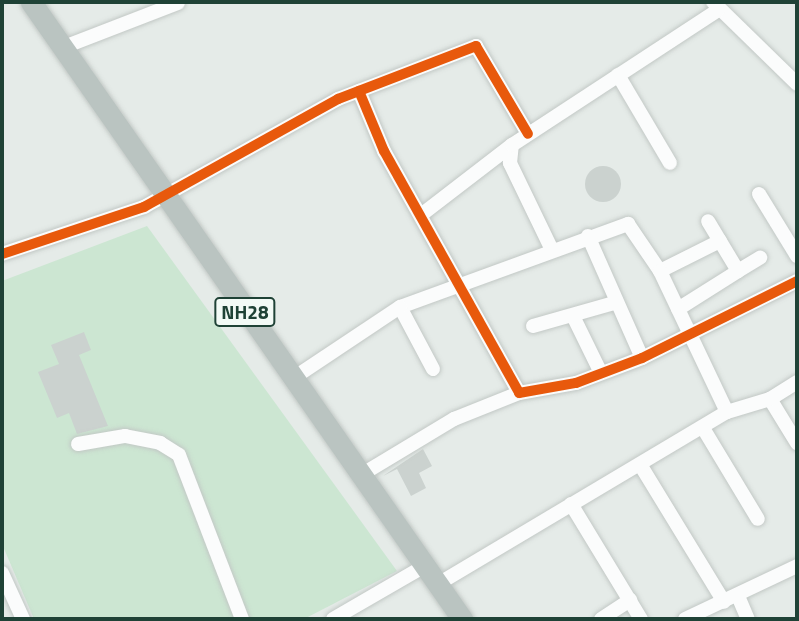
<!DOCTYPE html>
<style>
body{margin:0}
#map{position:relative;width:799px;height:621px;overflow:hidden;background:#e5ebe8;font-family:"Titillium Web",sans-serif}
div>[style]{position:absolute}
.green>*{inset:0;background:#cce6d2}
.building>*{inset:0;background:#cbd2cf}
.round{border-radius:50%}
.roads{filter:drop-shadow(0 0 2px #c2c8c5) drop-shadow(0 0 2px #c2c8c5)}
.minor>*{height:14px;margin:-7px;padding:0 7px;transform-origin:7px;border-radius:7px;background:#fbfcfc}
.highway>*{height:21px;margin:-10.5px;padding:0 10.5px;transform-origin:10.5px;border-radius:10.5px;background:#bac4c1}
.cycleway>*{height:10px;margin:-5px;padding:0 5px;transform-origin:5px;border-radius:5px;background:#e8590c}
span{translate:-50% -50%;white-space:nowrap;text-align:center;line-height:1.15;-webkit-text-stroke:7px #f3faf6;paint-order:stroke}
.shield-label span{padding:2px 5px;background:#f3faf6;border:2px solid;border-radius:5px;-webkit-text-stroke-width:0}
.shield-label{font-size:19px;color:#1f4236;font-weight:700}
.frame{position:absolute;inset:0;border:4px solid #1f4236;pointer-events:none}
</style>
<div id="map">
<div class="green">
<i style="clip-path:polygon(147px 226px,397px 571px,304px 619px,34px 619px,2px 544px,2px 281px)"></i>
</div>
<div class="building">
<i class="round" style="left:585px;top:166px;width:36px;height:36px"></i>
<i style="clip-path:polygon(84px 332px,91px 350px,79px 355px,108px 426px,77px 434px,69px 413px,57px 418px,38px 372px,59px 364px,51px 345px)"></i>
<i style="clip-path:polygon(423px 449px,432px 466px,419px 473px,426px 488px,411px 496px,397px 469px,383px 476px)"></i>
</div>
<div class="roads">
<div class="minor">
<i style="left:713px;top:2px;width:117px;rotate:44.3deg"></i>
<i style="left:64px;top:47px;width:122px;rotate:-21.1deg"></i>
<i style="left:618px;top:75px;width:102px;rotate:59.4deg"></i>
<i style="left:359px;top:91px;width:65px;rotate:67.4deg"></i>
<i style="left:384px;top:151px;width:277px;rotate:60.8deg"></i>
<i style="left:519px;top:393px;width:58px;rotate:-10deg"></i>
<i style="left:576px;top:383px;width:71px;rotate:-20.7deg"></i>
<i style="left:642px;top:358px;width:173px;rotate:-26.4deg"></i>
<i style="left:759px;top:194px;width:73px;rotate:58.5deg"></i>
<i style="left:421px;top:215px;width:115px;rotate:-37.6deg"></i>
<i style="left:588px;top:236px;width:133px;rotate:66.1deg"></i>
<i style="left:552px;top:250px;width:97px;rotate:-115.8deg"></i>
<i style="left:510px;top:163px;width:18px;rotate:-84deg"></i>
<i style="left:512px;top:145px;width:246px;rotate:-33.2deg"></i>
<i style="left:2px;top:254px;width:150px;rotate:-18.3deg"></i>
<i style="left:144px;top:207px;width:222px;rotate:-29.1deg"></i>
<i style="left:338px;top:99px;width:148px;rotate:-21deg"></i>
<i style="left:476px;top:46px;width:102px;rotate:59.4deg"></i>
<i style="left:660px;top:271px;width:67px;rotate:-26.6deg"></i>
<i style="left:738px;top:271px;width:26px;rotate:-31deg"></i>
<i style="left:678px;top:309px;width:71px;rotate:-32.3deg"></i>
<i style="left:738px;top:271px;width:58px;rotate:-121deg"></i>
<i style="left:574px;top:318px;width:61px;rotate:63.9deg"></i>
<i style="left:533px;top:326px;width:87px;rotate:-15.9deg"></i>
<i style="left:433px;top:369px;width:70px;rotate:-118deg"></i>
<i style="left:400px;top:307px;width:243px;rotate:-20deg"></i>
<i style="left:628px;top:224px;width:57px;rotate:55.8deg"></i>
<i style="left:660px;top:271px;width:156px;rotate:64.6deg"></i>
<i style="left:292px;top:379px;width:130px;rotate:-33.7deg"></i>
<i style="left:770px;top:399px;width:52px;rotate:58.5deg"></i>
<i style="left:703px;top:428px;width:106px;rotate:58.9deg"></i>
<i style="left:78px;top:444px;width:48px;rotate:-9.7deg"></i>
<i style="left:125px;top:436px;width:36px;rotate:11deg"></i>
<i style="left:160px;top:443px;width:22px;rotate:32deg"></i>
<i style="left:179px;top:455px;width:176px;rotate:69deg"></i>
<i style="left:641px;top:466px;width:159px;rotate:58.6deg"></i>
<i style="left:361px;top:475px;width:109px;rotate:-31.1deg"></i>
<i style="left:454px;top:419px;width:70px;rotate:-21.8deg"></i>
<i style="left:571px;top:504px;width:135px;rotate:58.7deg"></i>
<i style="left:2px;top:573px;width:51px;rotate:65.5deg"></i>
<i style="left:438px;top:584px;width:336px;rotate:-30.8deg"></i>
<i style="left:727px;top:412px;width:45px;rotate:-16.8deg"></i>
<i style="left:770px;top:399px;width:32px;rotate:-32deg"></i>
<i style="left:738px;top:596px;width:25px;rotate:67deg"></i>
<i style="left:333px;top:619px;width:108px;rotate:-30.1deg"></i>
<i style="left:601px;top:619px;width:35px;rotate:-33deg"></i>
<i style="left:685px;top:619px;width:124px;rotate:-25.3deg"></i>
</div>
<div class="highway">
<i style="left:31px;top:2px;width:753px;rotate:55.06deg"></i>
</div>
</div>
<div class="cycleway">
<i style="left:359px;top:91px;width:65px;rotate:67.4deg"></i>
<i style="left:384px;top:151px;width:277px;rotate:60.8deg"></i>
<i style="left:519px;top:393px;width:58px;rotate:-10deg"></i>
<i style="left:576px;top:383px;width:71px;rotate:-20.7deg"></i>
<i style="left:642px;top:358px;width:173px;rotate:-26.4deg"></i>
<i style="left:2px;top:254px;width:150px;rotate:-18.3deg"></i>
<i style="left:144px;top:207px;width:222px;rotate:-29.1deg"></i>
<i style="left:338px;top:99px;width:148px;rotate:-21deg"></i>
<i style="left:476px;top:46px;width:102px;rotate:59.4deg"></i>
</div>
<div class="shield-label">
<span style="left:245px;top:312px">NH28</span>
</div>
<div class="frame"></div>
</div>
